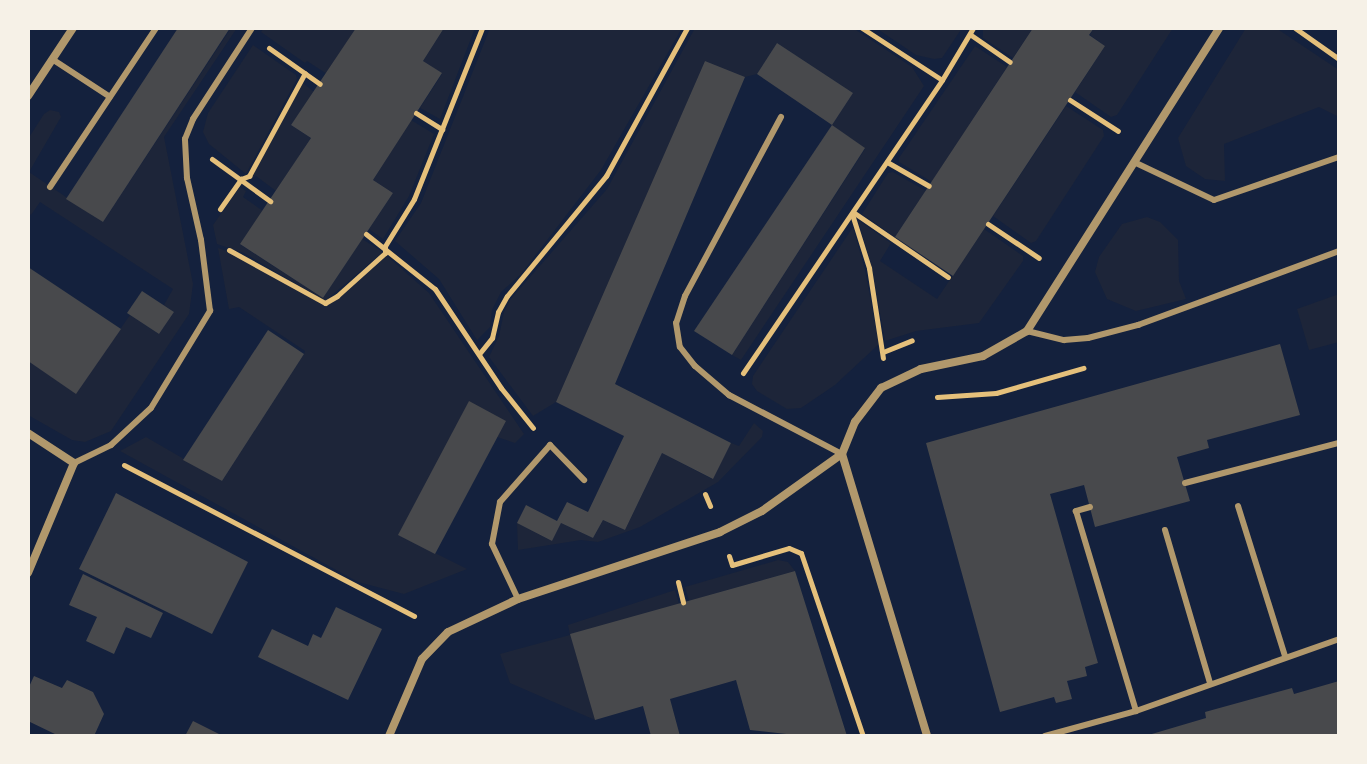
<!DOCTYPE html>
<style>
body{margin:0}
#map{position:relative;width:1367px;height:764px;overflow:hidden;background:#14213d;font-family:Overpass,sans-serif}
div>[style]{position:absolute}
.green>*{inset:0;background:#1d2539}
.building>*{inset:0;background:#48494c}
.path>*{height:5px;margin:-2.5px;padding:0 2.5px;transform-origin:2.5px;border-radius:2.5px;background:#e5c07b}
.service>*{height:6px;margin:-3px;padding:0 3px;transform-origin:3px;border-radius:3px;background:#b1986c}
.minor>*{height:8px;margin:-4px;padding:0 4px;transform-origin:4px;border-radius:4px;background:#b1986c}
span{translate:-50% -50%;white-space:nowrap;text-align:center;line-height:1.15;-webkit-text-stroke:7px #f6f1e7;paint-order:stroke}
.frame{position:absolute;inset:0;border:30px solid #f6f1e7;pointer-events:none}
</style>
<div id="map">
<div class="green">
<i style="clip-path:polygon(231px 28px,237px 28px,164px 137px,193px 284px,189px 314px,111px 431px,85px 442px,72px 440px,28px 415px,28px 361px,76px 393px,130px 315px,159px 334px,174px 312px,164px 305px,173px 289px,40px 202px,31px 215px,28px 213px,28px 139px,44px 114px,50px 110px,59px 112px,61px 117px,29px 172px,103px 222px)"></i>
<i style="clip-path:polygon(264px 28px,356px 28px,327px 74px,307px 61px,305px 63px,261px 32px)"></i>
<i style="clip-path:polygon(444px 28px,475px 28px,440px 119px,420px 108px,442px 74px,423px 61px)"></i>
<i style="clip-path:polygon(490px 28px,682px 28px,601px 170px,521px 274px,501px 292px,492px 310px,490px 327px,477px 340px,439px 279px,395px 241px,421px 203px)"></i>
<i style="clip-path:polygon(695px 28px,853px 28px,912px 67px,924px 86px,741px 360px,732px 355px,865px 149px,832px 125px,853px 93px,777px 43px,757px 74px,745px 77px,705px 61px,575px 363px,556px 402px,533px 416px,489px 357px,499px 336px,504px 312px,510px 300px,607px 189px)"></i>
<i style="clip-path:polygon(876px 28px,962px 28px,942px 58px,934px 59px,916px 55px)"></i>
<i style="clip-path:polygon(983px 28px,1033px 28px,1013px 58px,983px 38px)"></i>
<i style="clip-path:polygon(1094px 28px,1173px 28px,1117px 115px,1111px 117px,1075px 92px,1105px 46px,1090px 35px)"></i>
<i style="clip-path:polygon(1246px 28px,1276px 28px,1339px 70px,1339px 117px,1319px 107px,1224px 144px,1225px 181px,1205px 179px,1186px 166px,1178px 138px)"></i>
<i style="clip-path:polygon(253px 45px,296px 75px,297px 79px,246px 174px,209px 144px,203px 132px,208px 113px)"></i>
<i style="clip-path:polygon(975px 46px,1007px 67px,932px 182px,899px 162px,899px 158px)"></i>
<i style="clip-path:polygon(303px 83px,314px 92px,291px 125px,311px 138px,276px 191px,256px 176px,251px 178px)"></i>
<i style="clip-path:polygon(1066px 106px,1103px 130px,1104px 136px,1036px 241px,1031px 243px,993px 216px)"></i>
<i style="clip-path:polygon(411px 120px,434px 134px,409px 196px,383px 239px,369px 229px,393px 193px,373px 180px)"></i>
<i style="clip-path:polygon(893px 172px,926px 191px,895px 237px,862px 214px,888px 173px)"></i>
<i style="clip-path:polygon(240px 187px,246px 191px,243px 197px,263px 211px,241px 245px,323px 298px,362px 239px,383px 252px,325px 301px,244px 253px,217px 244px,213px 225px)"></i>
<i style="clip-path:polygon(1147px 217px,1160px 222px,1178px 240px,1179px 281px,1186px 299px,1136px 311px,1107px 299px,1095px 272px,1099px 257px,1122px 224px)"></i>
<i style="clip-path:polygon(858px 220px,891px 243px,880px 261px,937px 299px,984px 229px,1023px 256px,1023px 261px,979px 323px,916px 331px,885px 341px,872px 268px)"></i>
<i style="clip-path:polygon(853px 227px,865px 270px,879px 344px,835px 385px,801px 408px,787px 409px,757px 391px,752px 384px,753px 376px)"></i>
<i style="clip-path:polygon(218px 248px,243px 257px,324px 305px,338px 297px,386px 255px,429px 293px,524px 434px,515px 443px,497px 437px,399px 535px,467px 569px,404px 594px,358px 582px,120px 451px,146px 437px,222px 481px,304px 354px,305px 351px,239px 307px,229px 309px)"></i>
<i style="clip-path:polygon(1339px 294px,1339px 342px,1309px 350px,1297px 309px)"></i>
<i style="clip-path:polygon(754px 423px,763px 431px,762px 437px,718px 482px,640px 527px,598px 542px,581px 540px,518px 550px,517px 523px,552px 541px,561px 523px,593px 538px,603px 520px,625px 530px,662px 453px,712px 479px,731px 443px,739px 446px)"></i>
<i style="clip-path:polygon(778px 560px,788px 562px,795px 571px,689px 601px,685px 587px)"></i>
<i style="clip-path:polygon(675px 590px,679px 604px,595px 720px,510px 683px,500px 654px,570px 635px,568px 625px)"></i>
</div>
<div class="building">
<i style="clip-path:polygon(178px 28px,230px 28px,103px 222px,66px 199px)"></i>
<i style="clip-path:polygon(356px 28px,444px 28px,423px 61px,442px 73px,373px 180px,393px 193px,323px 298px,240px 244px,311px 138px,291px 125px)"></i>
<i style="clip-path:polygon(1033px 28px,1094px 28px,1089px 35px,1105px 46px,953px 276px,895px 237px)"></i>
<i style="clip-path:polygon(777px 43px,853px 93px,832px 125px,757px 74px)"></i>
<i style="clip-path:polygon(705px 61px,745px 77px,615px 384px,731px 443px,713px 479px,662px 453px,625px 530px,603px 520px,593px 538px,561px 523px,552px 541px,517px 523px,526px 505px,557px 521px,567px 502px,588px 512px,624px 436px,556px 402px)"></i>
<i style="clip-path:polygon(832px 125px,865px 148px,732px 355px,694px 331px)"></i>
<i style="clip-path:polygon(28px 267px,121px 329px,76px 394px,28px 361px)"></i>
<i style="clip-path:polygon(142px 291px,174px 312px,159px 334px,127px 313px)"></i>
<i style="clip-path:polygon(268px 330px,304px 354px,222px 481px,183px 460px)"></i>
<i style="clip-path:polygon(1280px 344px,1300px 415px,1207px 440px,1209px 448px,1177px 457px,1190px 501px,1095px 527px,1084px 485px,1050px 494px,1098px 663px,1085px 667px,1087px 676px,1067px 681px,1072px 699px,1056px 703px,1054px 697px,1000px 712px,926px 443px)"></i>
<i style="clip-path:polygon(469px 401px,506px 421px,435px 554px,398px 535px)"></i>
<i style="clip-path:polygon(116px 493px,248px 562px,212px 634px,79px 569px)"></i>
<i style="clip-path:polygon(795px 571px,847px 736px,804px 736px,750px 730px,736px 680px,670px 699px,680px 736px,651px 736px,643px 706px,595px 720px,570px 634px)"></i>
<i style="clip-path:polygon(83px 574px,163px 613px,151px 638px,126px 627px,114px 654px,86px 641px,97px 617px,69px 605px)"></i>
<i style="clip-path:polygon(336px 607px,382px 629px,348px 700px,258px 657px,272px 629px,308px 646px,313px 634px,321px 638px)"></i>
<i style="clip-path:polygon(34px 676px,62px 688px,67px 680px,93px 692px,104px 714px,94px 736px,59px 736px,28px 721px,28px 689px)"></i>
<i style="clip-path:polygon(1339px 681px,1339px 736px,1145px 736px,1206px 718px,1205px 712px,1292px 688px,1294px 694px)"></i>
<i style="clip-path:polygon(193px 721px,223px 736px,185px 736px)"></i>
</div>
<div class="path">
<i style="left:862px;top:28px;width:95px;rotate:33deg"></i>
<i style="left:1295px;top:28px;width:54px;rotate:35.2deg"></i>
<i style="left:971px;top:35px;width:47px;rotate:34.7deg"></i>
<i style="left:269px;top:48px;width:62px;rotate:35.2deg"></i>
<i style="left:1070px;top:100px;width:57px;rotate:32.9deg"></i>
<i style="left:416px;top:113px;width:31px;rotate:32deg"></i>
<i style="left:212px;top:159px;width:72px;rotate:35.9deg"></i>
<i style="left:887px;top:162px;width:48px;rotate:29.7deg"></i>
<i style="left:220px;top:209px;width:37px;rotate:-55deg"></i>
<i style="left:241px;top:179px;width:9px;rotate:-21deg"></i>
<i style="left:249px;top:176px;width:117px;rotate:-61.5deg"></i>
<i style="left:853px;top:212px;width:115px;rotate:34.4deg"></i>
<i style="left:852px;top:214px;width:57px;rotate:72.5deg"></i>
<i style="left:869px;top:268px;width:91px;rotate:81.2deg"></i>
<i style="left:988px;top:224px;width:61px;rotate:33.7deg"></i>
<i style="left:366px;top:234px;width:88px;rotate:38.6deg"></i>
<i style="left:435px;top:289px;width:119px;rotate:56.3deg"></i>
<i style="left:501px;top:388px;width:51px;rotate:51.3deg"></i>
<i style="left:229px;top:250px;width:110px;rotate:28.9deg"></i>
<i style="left:325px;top:303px;width:14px;rotate:-30deg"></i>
<i style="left:337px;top:296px;width:64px;rotate:-41.9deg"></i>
<i style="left:385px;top:253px;width:7px;rotate:-90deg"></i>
<i style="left:385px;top:246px;width:55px;rotate:-58.3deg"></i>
<i style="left:414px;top:199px;width:184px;rotate:-68.3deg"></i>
<i style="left:883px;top:352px;width:31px;rotate:-22deg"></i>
<i style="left:479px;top:354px;width:21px;rotate:-51deg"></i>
<i style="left:492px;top:338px;width:27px;rotate:-77deg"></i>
<i style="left:498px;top:312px;width:18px;rotate:-61deg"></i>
<i style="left:507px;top:296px;width:156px;rotate:-50.5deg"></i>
<i style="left:606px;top:176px;width:169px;rotate:-61.3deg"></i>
<i style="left:743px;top:373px;width:354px;rotate:-55.8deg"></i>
<i style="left:942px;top:80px;width:61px;rotate:-59.2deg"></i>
<i style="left:937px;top:397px;width:59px;rotate:-3.9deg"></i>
<i style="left:996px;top:393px;width:91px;rotate:-16deg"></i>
<i style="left:124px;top:465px;width:327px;rotate:27.5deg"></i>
<i style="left:705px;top:494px;width:13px;rotate:67deg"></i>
<i style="left:729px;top:556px;width:9px;rotate:72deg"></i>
<i style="left:732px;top:565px;width:59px;rotate:-16.6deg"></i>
<i style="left:789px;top:548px;width:13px;rotate:23deg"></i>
<i style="left:801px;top:553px;width:193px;rotate:71.3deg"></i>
<i style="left:678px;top:582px;width:21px;rotate:76deg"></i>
</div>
<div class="service">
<i style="left:52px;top:59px;width:69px;rotate:33.2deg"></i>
<i style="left:781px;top:117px;width:203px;rotate:118.2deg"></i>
<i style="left:685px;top:296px;width:28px;rotate:108deg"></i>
<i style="left:676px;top:323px;width:24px;rotate:81deg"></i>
<i style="left:680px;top:347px;width:24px;rotate:52deg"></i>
<i style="left:695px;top:366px;width:45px;rotate:40.5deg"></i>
<i style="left:729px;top:395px;width:127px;rotate:27.6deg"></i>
<i style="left:1136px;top:163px;width:86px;rotate:25.4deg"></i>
<i style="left:1214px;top:200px;width:132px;rotate:-19deg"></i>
<i style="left:50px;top:187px;width:191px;rotate:-56.3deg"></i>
<i style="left:1027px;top:331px;width:38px;rotate:14deg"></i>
<i style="left:1064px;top:340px;width:24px;rotate:-5deg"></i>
<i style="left:1088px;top:338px;width:52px;rotate:-14.6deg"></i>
<i style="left:1138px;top:325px;width:214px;rotate:-20.2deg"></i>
<i style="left:74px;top:463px;width:41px;rotate:-25.9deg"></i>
<i style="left:111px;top:445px;width:54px;rotate:-42.8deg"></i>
<i style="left:151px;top:408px;width:114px;rotate:-58.7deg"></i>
<i style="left:210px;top:311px;width:72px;rotate:-97.2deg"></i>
<i style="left:201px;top:240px;width:64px;rotate:-102.7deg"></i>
<i style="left:187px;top:178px;width:39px;rotate:-93deg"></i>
<i style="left:185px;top:139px;width:22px;rotate:-68deg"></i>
<i style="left:193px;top:119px;width:108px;rotate:-57deg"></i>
<i style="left:1185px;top:483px;width:159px;rotate:-14.6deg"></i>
<i style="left:1238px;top:506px;width:157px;rotate:72.6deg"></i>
<i style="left:1090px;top:507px;width:15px;rotate:164deg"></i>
<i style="left:1076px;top:511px;width:209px;rotate:73.3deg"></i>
<i style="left:1165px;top:530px;width:159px;rotate:73.6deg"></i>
<i style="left:518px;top:599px;width:61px;rotate:-115.3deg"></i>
<i style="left:492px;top:544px;width:43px;rotate:-79.2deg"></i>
<i style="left:500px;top:502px;width:76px;rotate:-48.7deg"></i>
<i style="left:550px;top:445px;width:49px;rotate:45.8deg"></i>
<i style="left:1045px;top:736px;width:94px;rotate:-15.4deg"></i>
<i style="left:1136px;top:711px;width:215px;rotate:-19.5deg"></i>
</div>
<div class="minor">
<i style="left:28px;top:96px;width:82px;rotate:-56.5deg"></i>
<i style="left:28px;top:433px;width:55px;rotate:33.1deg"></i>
<i style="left:74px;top:463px;width:119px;rotate:112.7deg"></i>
<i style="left:842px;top:454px;width:295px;rotate:73.2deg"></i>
<i style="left:389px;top:736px;width:84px;rotate:-66.8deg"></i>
<i style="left:422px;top:659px;width:37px;rotate:-46deg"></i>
<i style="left:448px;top:632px;width:77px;rotate:-25.2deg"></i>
<i style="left:518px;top:599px;width:213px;rotate:-18.3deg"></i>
<i style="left:720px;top:532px;width:47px;rotate:-26.6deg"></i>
<i style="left:762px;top:511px;width:98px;rotate:-35.5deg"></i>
<i style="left:842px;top:454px;width:35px;rotate:-68deg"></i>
<i style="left:855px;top:422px;width:43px;rotate:-52.6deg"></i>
<i style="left:881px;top:388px;width:44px;rotate:-25.4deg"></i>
<i style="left:921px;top:369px;width:63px;rotate:-11.8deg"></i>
<i style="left:983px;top:356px;width:51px;rotate:-29.6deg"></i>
<i style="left:1027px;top:331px;width:359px;rotate:-57.6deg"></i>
</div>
<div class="frame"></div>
</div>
